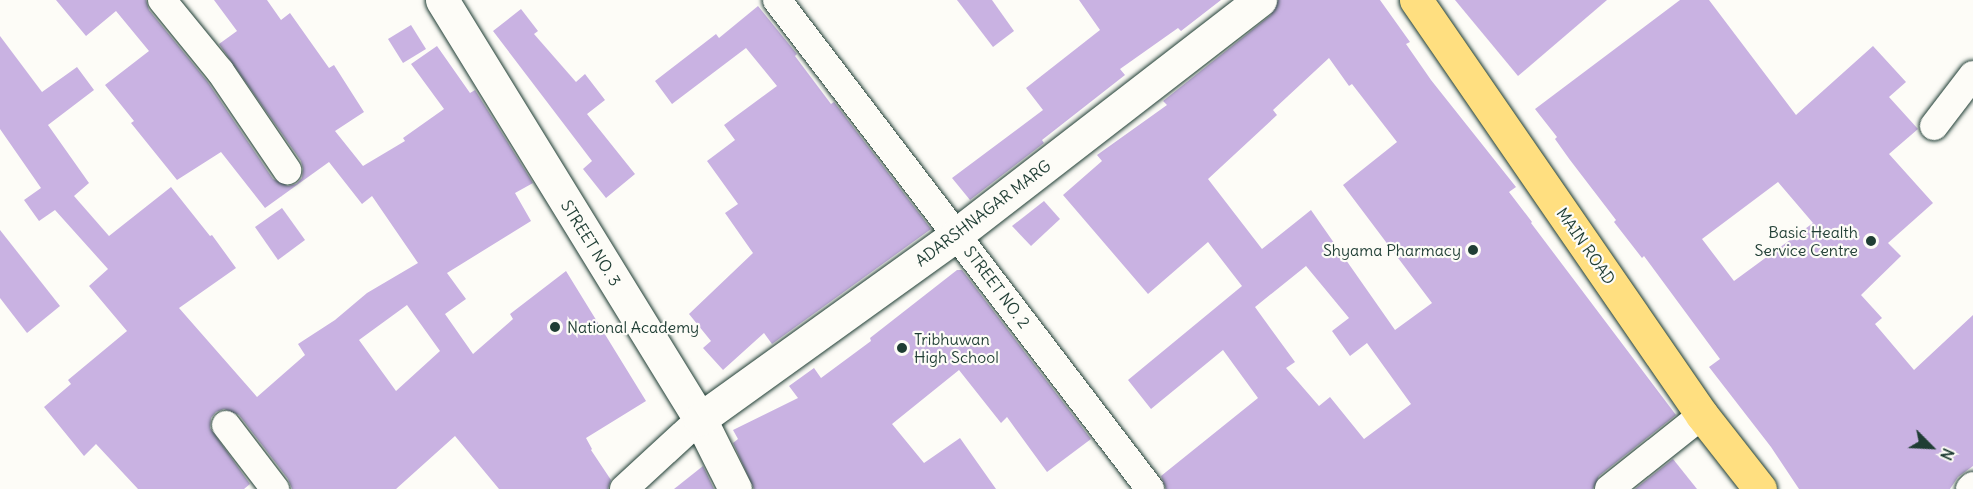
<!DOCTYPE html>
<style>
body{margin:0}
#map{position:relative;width:1973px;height:489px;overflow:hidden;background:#fdfcf7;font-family:Delius,sans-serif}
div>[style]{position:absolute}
.building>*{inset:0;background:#c9b2e2}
.roads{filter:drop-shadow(0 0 2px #1f3d34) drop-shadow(0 0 2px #1f3d34)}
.street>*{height:28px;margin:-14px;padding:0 14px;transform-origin:14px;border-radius:14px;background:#fdfcf7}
.secondary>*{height:33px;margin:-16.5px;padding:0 16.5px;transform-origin:16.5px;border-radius:16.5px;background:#fdfcf7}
.primary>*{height:33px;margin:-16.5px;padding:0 16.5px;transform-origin:16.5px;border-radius:16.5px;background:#ffdf80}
.dots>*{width:16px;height:16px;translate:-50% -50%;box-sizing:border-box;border:3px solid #fdfcf7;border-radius:50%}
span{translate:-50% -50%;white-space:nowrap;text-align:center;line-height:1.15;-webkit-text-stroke:4.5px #fdfcf7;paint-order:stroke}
.street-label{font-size:16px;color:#1f3d34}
.poi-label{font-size:16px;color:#1f3d34}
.right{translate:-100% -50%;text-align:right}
.left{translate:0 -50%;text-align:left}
.north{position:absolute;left:1901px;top:417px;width:60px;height:60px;-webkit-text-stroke:4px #fdfcf7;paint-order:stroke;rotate:114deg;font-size:16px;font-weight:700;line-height:24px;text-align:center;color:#1f3d34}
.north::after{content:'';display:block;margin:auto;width:21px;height:27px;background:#1f3d34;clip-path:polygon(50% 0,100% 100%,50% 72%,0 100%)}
</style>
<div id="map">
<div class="building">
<i style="clip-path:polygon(evenodd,56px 0,146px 0,149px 10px,207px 81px,273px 179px,288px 186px,296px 184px,302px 178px,303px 169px,301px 161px,219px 44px,237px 31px,214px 0,267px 0,281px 20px,290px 13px,329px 68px,334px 65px,364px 112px,335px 131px,363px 166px,405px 141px,403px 138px,444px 109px,411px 64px,437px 46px,470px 93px,475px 90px,533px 183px,515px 193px,531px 221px,447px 273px,466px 299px,445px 314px,473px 354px,513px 319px,510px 314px,566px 271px,646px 401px,586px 438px,592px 449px,591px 450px,611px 480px,608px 489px,499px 489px,455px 436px,396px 489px,292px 489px,288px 479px,239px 415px,224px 409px,216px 412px,211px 418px,210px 428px,250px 484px,244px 489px,138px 489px,96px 444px,84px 456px,44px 407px,71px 384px,68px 380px,127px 331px,89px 286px,108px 269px,55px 210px,39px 221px,24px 200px,41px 188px,0 129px,0 36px,42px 92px,77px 67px,94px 90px,48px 125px,89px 183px,74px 196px,109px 236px,171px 187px,210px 236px,212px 235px,236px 268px,179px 308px,257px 397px,305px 355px,298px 344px,335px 320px,367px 293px,418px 263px,372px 196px,362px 204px,329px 162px,265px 208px,221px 152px,177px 180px,131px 123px,134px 121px,105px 85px,149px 51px,116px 11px,86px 36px,56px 0,407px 305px,440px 351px,396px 391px,359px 340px,407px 305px)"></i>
<i style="clip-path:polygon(957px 0,992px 0,1014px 31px,993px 47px)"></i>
<i style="clip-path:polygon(1079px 0,1221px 0,1181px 31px,1178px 28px,1120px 69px,1125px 75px,1042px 140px,1044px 143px,970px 200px,952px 178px,1043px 110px,1026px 88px,1100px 30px)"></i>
<i style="clip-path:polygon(evenodd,1278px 0,1380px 0,1410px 42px,1406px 44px,1431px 80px,1516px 187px,1509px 192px,1532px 222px,1531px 223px,1676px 415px,1599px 476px,1593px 489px,1166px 489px,1161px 476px,1258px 398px,1223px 350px,1151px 409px,1128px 380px,1242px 286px,1208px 242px,1148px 294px,1063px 195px,1102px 161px,1097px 155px,1167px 105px,1163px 101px,1271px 15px,1278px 0,1329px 58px,1349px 86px,1352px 84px,1397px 142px,1343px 185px,1432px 303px,1395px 330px,1311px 210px,1262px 249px,1208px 179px,1277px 115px,1273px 110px,1329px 58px,1278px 0,1306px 266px,1349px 318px,1332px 331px,1350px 356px,1367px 343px,1411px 404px,1364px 439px,1330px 397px,1319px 406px,1286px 368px,1295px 362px,1255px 307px,1306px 266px)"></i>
<i style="clip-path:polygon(1455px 0,1607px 0,1518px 76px)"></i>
<i style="clip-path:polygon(evenodd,1680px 0,1709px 0,1796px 115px,1873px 46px,1906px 82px,1889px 97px,1918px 129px,1889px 154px,1933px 203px,1888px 243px,1901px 256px,1861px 295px,1882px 318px,1875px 324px,1914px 370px,1973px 315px,1973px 466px,1958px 477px,1950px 489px,1799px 489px,1771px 447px,1709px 367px,1720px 359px,1644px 256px,1642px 258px,1614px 222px,1616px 220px,1570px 160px,1555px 139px,1557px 137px,1535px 109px,1680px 0,1778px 182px,1813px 223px,1734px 281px,1702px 239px,1778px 182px)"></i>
<i style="clip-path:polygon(758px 6px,797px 54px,795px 56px,831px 104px,834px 102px,931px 229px,772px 344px,764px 333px,723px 370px,703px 348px,711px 341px,689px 314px,753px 253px,725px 213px,738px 204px,707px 161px,735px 140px,724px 125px,777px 86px,746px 48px,672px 104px,655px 81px,716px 34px,719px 38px)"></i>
<i style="clip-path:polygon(521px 9px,538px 31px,534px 34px,576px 82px,585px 74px,605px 100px,587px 114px,635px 174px,606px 198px,583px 169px,592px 161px,493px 31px)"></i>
<i style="clip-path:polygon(411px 25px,426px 49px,403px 63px,388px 39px)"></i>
<i style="clip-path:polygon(1044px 201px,1060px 219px,1031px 246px,1012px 226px)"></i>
<i style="clip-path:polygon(282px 208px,305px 240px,278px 260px,255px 227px)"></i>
<i style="clip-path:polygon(0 230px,60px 306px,27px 333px,0 298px)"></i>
<i style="clip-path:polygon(957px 270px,962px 270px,1091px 439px,1047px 472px,1007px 417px,1001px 423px,959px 370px,892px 424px,924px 463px,960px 438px,996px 489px,754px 489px,733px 443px,738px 439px,733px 430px,798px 398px,789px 386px,814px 368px,821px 378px,871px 341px,870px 338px)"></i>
<i style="clip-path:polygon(1673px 459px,1697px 489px,1635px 489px)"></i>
<i style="clip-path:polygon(703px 466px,714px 489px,674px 489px)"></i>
</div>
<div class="roads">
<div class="street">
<i style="left:162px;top:0;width:92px;rotate:50.8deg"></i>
<i style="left:220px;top:71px;width:120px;rotate:55.9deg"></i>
<i style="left:777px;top:0;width:615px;rotate:52.66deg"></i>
<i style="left:1934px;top:126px;width:64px;rotate:-52.6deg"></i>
<i style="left:226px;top:425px;width:81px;rotate:52.6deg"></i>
<i style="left:624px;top:489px;width:103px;rotate:-42.6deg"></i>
<i style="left:1609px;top:489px;width:119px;rotate:-38.5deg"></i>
<i style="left:1970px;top:489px;width:4px;rotate:-45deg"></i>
</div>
<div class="secondary">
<i style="left:442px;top:0;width:492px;rotate:58.4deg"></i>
<i style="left:700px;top:419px;width:78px;rotate:63.4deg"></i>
<i style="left:700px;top:419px;width:317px;rotate:-35.7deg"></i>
<i style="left:957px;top:234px;width:383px;rotate:-37.7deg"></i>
</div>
<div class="primary">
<i style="left:1416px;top:0;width:504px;rotate:55.43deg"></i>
<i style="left:1702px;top:415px;width:94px;rotate:51.9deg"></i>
</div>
</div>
<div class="dots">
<i style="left:1871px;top:241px;background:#1f3d34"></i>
<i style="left:1473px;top:250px;background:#1f3d34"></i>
<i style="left:555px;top:327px;background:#1f3d34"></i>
<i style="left:902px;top:348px;background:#1f3d34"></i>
</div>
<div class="street-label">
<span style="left:983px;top:213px;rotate:-37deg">ADARSHNAGAR MARG</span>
<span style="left:591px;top:243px;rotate:58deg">STREET NO. 3</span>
<span style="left:1586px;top:246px;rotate:55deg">MAIN ROAD</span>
<span style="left:997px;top:287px;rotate:53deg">STREET NO. 2</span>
</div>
<div class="poi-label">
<span class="right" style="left:1858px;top:241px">Basic Health<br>Service Centre</span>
<span class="right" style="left:1461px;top:250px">Shyama Pharmacy</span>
<span class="left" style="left:567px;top:327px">National Academy</span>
<span class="left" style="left:914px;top:348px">Tribhuwan<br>High School</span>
</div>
<div class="north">N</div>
</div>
